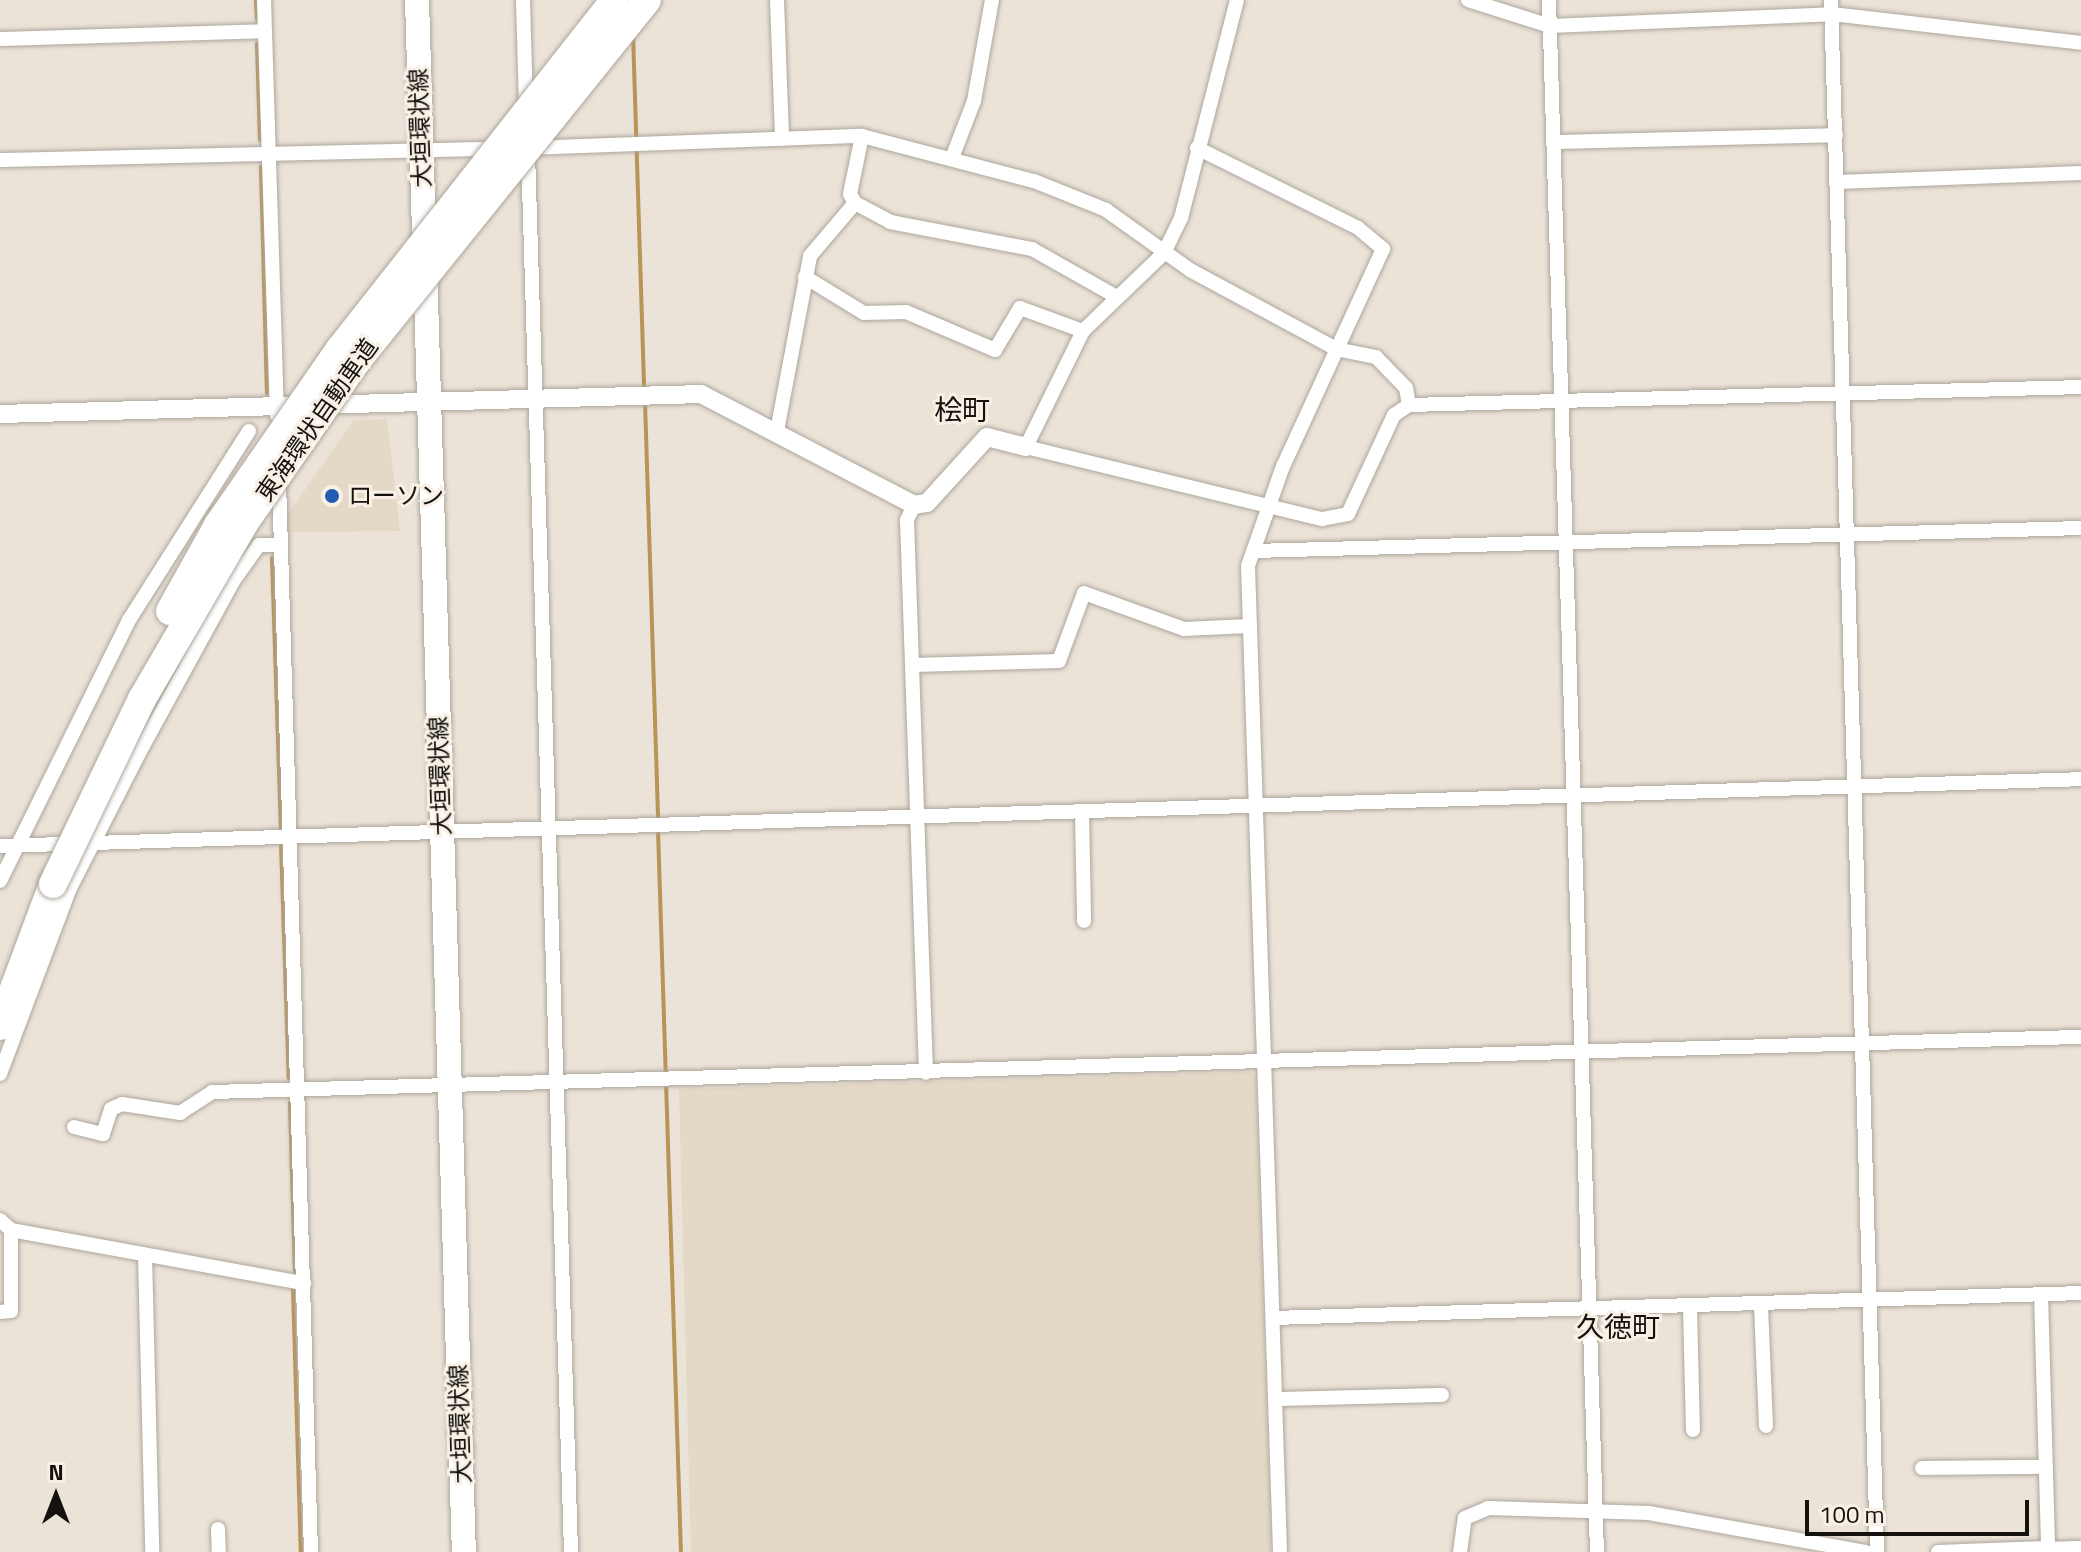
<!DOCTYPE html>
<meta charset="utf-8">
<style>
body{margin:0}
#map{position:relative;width:2081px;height:1552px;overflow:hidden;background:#ebe3d8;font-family:"Titillium Web","Noto Sans JP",sans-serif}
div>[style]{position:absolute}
.built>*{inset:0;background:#e4d8c6}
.stream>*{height:4px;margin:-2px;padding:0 2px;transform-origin:2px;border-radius:2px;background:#ba9356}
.roads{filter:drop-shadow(0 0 2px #ada69b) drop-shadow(0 0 2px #ada69b)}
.minor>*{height:14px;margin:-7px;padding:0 7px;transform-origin:7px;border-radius:7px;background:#fff}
.tertiary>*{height:18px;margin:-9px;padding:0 9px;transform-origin:9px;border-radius:9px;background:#fff}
.primary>*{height:24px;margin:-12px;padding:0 12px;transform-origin:12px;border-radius:12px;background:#fff}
.motorway>*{height:28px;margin:-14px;padding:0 14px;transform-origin:14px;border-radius:14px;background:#fff}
.bridges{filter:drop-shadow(0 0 2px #ada69b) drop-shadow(0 0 2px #ada69b)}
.motorway-bridge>*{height:28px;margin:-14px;padding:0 14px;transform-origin:14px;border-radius:14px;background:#fff}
.dots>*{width:22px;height:22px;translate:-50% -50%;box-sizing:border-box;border:4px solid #f8f0e5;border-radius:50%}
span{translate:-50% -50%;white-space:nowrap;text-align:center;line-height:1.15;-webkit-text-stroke:6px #f8f0e5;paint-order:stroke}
.street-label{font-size:24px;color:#14110e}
.poi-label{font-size:24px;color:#14110e}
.left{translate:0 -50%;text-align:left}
.quarter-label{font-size:28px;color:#14110e}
.north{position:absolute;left:16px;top:1456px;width:80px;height:80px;-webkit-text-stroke:6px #f8f0e5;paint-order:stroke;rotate:0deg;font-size:22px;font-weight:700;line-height:32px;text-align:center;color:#14110e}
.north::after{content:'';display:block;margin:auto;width:28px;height:36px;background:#14110e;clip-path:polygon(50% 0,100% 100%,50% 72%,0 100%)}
.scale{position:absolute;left:1805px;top:1500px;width:224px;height:36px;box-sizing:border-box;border:4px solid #14110e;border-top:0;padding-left:10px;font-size:24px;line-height:28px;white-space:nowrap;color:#14110e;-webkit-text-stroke:6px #f8f0e5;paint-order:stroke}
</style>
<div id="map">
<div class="built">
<i style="clip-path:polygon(387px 419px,400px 531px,286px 532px,286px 517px,354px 420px)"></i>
<i style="clip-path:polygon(1251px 1072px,1256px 1077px,1271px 1552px,691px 1552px,679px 1089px)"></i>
</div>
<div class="stream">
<i style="left:256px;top:0;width:19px;rotate:87deg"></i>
<i style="left:633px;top:34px;width:355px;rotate:88.2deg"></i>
<i style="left:257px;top:44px;width:96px;rotate:88.2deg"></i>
<i style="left:261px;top:167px;width:226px;rotate:88.5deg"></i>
<i style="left:645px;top:402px;width:419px;rotate:88.2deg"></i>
<i style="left:272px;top:558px;width:273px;rotate:88.1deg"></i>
<i style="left:658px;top:830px;width:722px;rotate:88.18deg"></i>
<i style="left:281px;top:843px;width:235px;rotate:88.1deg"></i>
<i style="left:290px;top:1103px;width:173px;rotate:88.3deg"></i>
<i style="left:293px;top:1289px;width:263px;rotate:88.3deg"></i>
</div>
<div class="roads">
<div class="minor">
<i style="left:264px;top:0;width:416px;rotate:88.2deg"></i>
<i style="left:523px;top:0;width:108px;rotate:88.4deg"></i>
<i style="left:777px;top:0;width:139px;rotate:87.9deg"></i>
<i style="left:1237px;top:0;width:225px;rotate:104.4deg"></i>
<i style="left:1181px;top:218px;width:39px;rotate:116deg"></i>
<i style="left:1164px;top:253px;width:112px;rotate:136.1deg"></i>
<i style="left:1083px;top:331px;width:129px;rotate:116.2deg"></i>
<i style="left:1026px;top:447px;width:305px;rotate:13.7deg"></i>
<i style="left:1322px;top:519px;width:26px;rotate:-11deg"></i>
<i style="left:1348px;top:514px;width:109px;rotate:-65.1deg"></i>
<i style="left:1394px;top:415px;width:18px;rotate:-34deg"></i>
<i style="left:1409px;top:405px;width:672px;rotate:-1.53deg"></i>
<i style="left:1468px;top:0;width:86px;rotate:17.6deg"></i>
<i style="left:1550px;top:26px;width:282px;rotate:-2.4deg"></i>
<i style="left:1832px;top:14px;width:251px;rotate:6.6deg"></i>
<i style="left:1549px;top:0;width:1553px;rotate:88.23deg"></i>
<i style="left:1831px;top:0;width:1553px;rotate:88.3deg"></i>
<i style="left:0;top:39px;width:265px;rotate:-1.7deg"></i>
<i style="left:862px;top:136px;width:59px;rotate:101.7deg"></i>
<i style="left:850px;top:194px;width:10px;rotate:61deg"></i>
<i style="left:855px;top:203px;width:40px;rotate:28deg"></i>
<i style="left:890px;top:222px;width:145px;rotate:10.8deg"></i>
<i style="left:1032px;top:249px;width:95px;rotate:29.5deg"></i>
<i style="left:1554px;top:142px;width:282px;rotate:-1.4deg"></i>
<i style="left:528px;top:148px;width:334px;rotate:-2.1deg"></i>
<i style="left:862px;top:136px;width:178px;rotate:14.7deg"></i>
<i style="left:1034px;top:181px;width:78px;rotate:21.9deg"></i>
<i style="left:1106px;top:210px;width:103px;rotate:35.5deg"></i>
<i style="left:1190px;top:270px;width:166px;rotate:28.4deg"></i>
<i style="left:1336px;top:349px;width:41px;rotate:11.3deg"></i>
<i style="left:1376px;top:357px;width:43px;rotate:45.9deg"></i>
<i style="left:1406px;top:388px;width:17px;rotate:80deg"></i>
<i style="left:1197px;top:148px;width:180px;rotate:26.4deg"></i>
<i style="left:1358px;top:228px;width:33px;rotate:40deg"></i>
<i style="left:1383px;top:249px;width:239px;rotate:114.7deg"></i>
<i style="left:1283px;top:466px;width:106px;rotate:109.3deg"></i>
<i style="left:1248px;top:566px;width:987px;rotate:88.14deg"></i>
<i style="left:528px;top:153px;width:1400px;rotate:88.24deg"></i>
<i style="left:952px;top:158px;width:61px;rotate:-68.9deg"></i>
<i style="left:974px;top:101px;width:103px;rotate:-79.9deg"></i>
<i style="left:0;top:160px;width:495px;rotate:-1.3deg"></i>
<i style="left:1837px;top:182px;width:244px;rotate:-2.1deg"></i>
<i style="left:805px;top:277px;width:69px;rotate:31.4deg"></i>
<i style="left:864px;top:313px;width:42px;rotate:-1.4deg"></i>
<i style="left:906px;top:312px;width:97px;rotate:23.1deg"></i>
<i style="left:995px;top:350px;width:49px;rotate:-59.2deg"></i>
<i style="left:1020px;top:308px;width:67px;rotate:20.1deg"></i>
<i style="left:777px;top:431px;width:178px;rotate:-79.3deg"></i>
<i style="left:810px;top:256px;width:70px;rotate:-49.7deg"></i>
<i style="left:279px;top:481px;width:1071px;rotate:88.29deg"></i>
<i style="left:914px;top:505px;width:17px;rotate:115deg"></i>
<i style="left:907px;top:520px;width:553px;rotate:88.03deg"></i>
<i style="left:1253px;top:551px;width:828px;rotate:-1.59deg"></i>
<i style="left:913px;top:665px;width:146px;rotate:-1.6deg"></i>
<i style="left:1059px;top:661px;width:72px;rotate:-69.8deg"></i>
<i style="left:1084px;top:593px;width:106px;rotate:19.8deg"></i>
<i style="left:1184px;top:629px;width:65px;rotate:-2.6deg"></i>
<i style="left:1082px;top:812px;width:109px;rotate:88.9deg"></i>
<i style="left:0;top:846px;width:2082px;rotate:-1.84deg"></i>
<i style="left:0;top:881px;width:291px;rotate:-63.7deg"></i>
<i style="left:129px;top:620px;width:224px;rotate:-57.6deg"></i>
<i style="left:0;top:1074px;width:197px;rotate:-69.4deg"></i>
<i style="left:69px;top:890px;width:152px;rotate:-62.9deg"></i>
<i style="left:138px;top:755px;width:200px;rotate:-61.3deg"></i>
<i style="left:234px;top:580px;width:43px;rotate:-54.5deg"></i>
<i style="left:259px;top:545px;width:22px"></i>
<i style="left:74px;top:1127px;width:30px;rotate:14deg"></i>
<i style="left:103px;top:1134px;width:26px;rotate:-72deg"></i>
<i style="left:111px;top:1109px;width:12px;rotate:-24deg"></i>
<i style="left:122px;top:1104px;width:59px;rotate:8.8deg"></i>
<i style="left:180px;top:1113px;width:38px;rotate:-33deg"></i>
<i style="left:212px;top:1092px;width:1870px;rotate:-1.69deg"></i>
<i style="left:0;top:1220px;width:15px;rotate:42deg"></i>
<i style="left:11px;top:1230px;width:298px;rotate:10.3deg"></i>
<i style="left:145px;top:1255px;width:297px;rotate:88.6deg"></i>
<i style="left:2041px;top:1294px;width:258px;rotate:88.4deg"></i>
<i style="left:1761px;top:1306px;width:120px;rotate:87.6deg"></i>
<i style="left:1690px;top:1308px;width:122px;rotate:88.6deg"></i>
<i style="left:0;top:1312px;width:11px;rotate:-5deg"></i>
<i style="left:11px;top:1311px;width:81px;rotate:-90deg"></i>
<i style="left:1273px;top:1318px;width:808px;rotate:-1.77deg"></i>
<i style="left:1276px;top:1399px;width:166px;rotate:-1.4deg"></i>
<i style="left:1922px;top:1468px;width:122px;rotate:-0.5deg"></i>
<i style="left:218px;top:1529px;width:23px;rotate:88deg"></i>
<i style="left:2048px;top:1549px;width:33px;rotate:-2deg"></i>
<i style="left:1460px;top:1552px;width:34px;rotate:-82deg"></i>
<i style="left:1465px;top:1518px;width:25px;rotate:-23deg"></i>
<i style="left:1488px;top:1508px;width:161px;rotate:1.8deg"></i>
<i style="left:1649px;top:1513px;width:220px;rotate:10.2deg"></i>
<i style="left:1938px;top:1552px;width:108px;rotate:-2.1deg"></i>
</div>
<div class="tertiary">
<i style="left:0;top:414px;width:701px;rotate:-1.63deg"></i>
<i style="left:701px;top:394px;width:240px;rotate:27.5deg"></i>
<i style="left:914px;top:505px;width:13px;rotate:-9deg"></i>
<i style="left:927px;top:503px;width:89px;rotate:-47.7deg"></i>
<i style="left:987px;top:437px;width:40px;rotate:14.4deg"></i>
</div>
<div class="primary">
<i style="left:417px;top:0;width:1553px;rotate:88.27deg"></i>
</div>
<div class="motorway">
<i style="left:0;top:1026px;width:152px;rotate:-69.5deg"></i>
</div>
</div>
<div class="bridges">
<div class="motorway-bridge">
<i style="left:170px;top:611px;width:98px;rotate:-60.8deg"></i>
<i style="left:218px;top:525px;width:214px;rotate:-55.3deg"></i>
<i style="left:340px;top:349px;width:444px;rotate:-51.8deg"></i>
<i style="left:53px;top:884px;width:205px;rotate:-64.3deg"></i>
<i style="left:142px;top:699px;width:205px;rotate:-59.8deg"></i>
<i style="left:245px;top:522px;width:195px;rotate:-55.2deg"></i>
<i style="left:356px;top:362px;width:464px;rotate:-51.2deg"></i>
</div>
</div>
<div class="dots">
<i style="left:332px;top:496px;background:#215dae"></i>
</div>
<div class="street-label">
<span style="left:420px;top:128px;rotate:-92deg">大垣環状線</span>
<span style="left:317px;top:420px;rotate:-55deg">東海環状自動車道</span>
<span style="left:440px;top:776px;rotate:-92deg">大垣環状線</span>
<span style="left:460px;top:1424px;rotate:-92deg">大垣環状線</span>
</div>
<div class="poi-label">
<span class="left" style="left:348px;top:496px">ローソン</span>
</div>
<div class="quarter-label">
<span style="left:962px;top:410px">桧町</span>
<span style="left:1618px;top:1327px">久徳町</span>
</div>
<div class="north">N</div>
<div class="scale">100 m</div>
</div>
